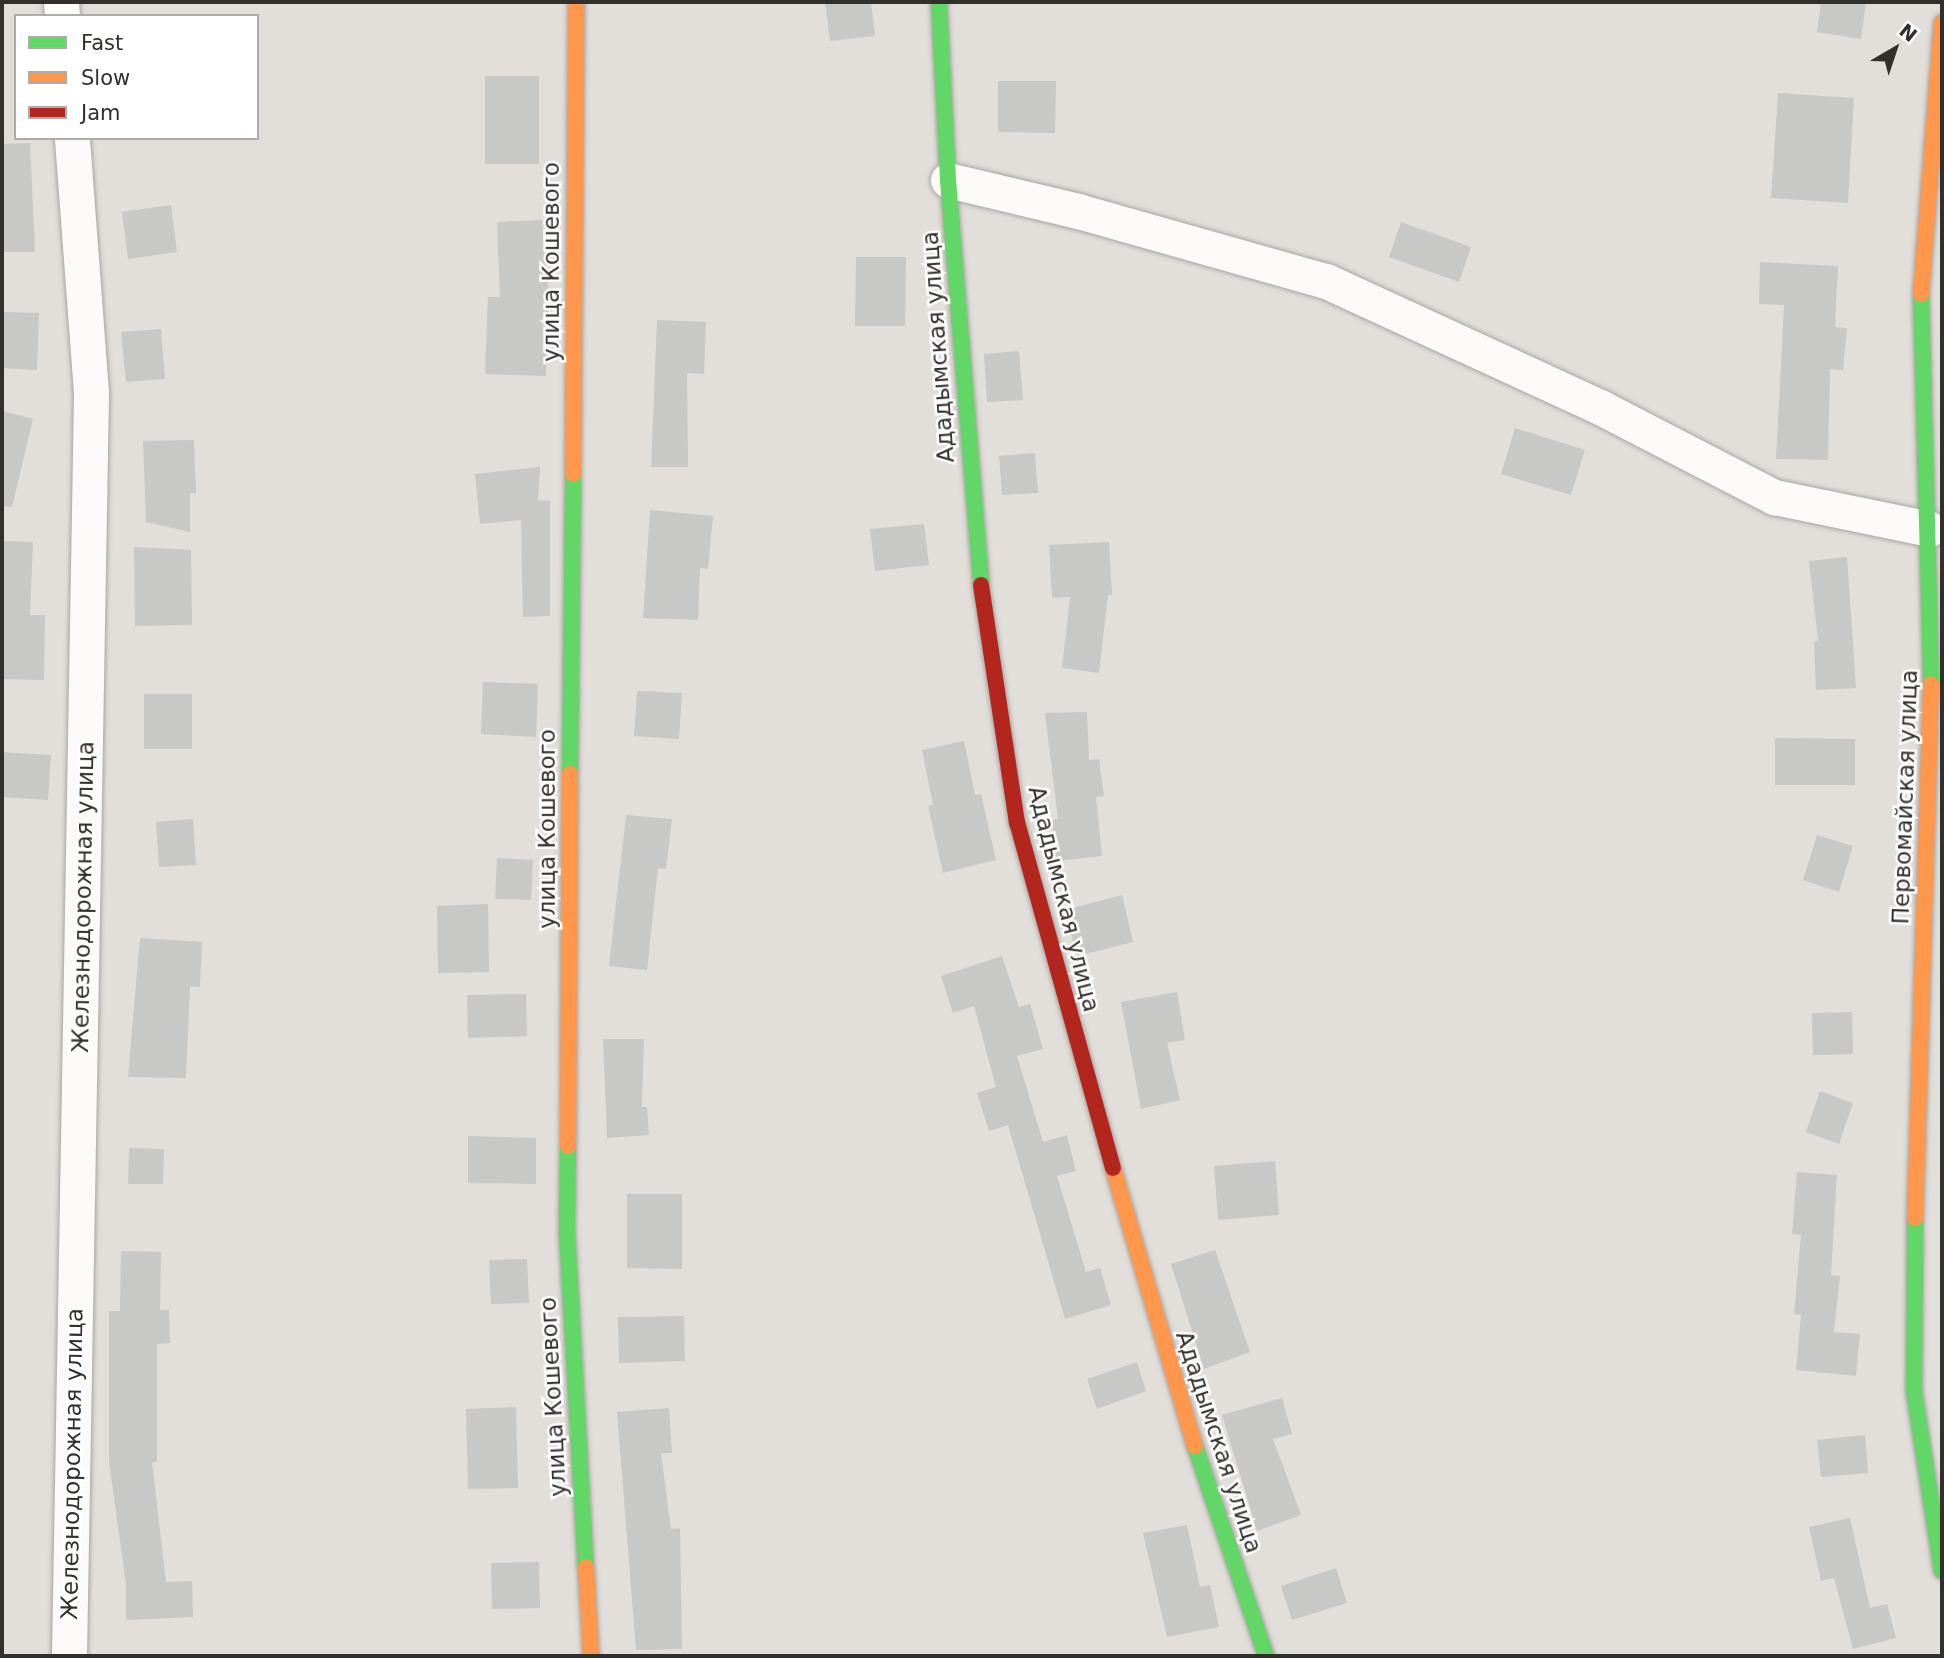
<!DOCTYPE html>
<meta charset="utf-8">
<style>
body{margin:0}
#map{position:relative;width:1944px;height:1658px;overflow:hidden;background:#e2deda;font-family:"DejaVu Sans",sans-serif}
div>[style]{position:absolute}
.building>*{inset:0;background:#c8c8c7}
.roads{filter:drop-shadow(0 0 2px #a9a6a2) drop-shadow(0 0 2px #a9a6a2)}
.street>*{height:35px;margin:-17.5px;padding:0 17.5px;transform-origin:17.5px;border-radius:17.5px;background:#fbfaf9}
.fast>*{height:16px;margin:-8px;padding:0 8px;transform-origin:8px;border-radius:8px;background:#63d668}
.slow>*{height:16px;margin:-8px;padding:0 8px;transform-origin:8px;border-radius:8px;background:#ff974d}
.jam>*{height:16px;margin:-8px;padding:0 8px;transform-origin:8px;border-radius:8px;background:#b3261e}
span{translate:-50% -50%;white-space:nowrap;text-align:center;line-height:1.15;-webkit-text-stroke:5px #fff;paint-order:stroke}
.street-label{font-size:23px;color:#32302c}
.frame{position:absolute;inset:0;border:4px solid #32302c;pointer-events:none}
.legend{position:absolute;left:14px;top:14px;width:245px;height:126px;box-sizing:border-box;background:#fff;border:2px solid #adacab;margin:0;padding:9px 12px;list-style:none;font-size:21px;color:#32302c}
.legend li{display:flex;align-items:center;gap:14px;height:35px}
.legend b{width:35px;border:2px solid #adacab}
.north{position:absolute;left:1860px;top:14px;width:70px;height:70px;-webkit-text-stroke:5px #fff;paint-order:stroke;rotate:39deg;font-size:19px;font-weight:700;line-height:28px;text-align:center;color:#32302c}
.north::after{content:'';display:block;margin:auto;width:24px;height:32px;background:#32302c;clip-path:polygon(50% 0,100% 100%,50% 72%,0 100%)}
</style>
<div id="map">
<div class="building">
<i style="clip-path:polygon(825px 2px,871px 2px,875px 36px,830px 41px)"></i>
<i style="clip-path:polygon(1821px 2px,1866px 2px,1861px 39px,1817px 32px)"></i>
<i style="clip-path:polygon(485px 76px,539px 76px,539px 164px,485px 164px)"></i>
<i style="clip-path:polygon(998px 81px,1056px 81px,1055px 133px,998px 132px)"></i>
<i style="clip-path:polygon(1778px 93px,1854px 98px,1848px 203px,1771px 198px)"></i>
<i style="clip-path:polygon(30px 143px,35px 252px,2px 252px,2px 144px)"></i>
<i style="clip-path:polygon(171px 205px,177px 252px,128px 259px,122px 212px)"></i>
<i style="clip-path:polygon(542px 220px,549px 299px,546px 376px,485px 374px,488px 297px,500px 297px,497px 222px)"></i>
<i style="clip-path:polygon(1401px 222px,1471px 247px,1459px 282px,1389px 257px)"></i>
<i style="clip-path:polygon(856px 257px,906px 257px,905px 326px,855px 326px)"></i>
<i style="clip-path:polygon(1760px 262px,1838px 266px,1835px 327px,1847px 328px,1843px 370px,1830px 369px,1828px 460px,1776px 459px,1784px 305px,1759px 304px)"></i>
<i style="clip-path:polygon(2px 312px,39px 313px,37px 370px,2px 368px)"></i>
<i style="clip-path:polygon(657px 320px,706px 322px,704px 374px,687px 373px,688px 467px,651px 467px)"></i>
<i style="clip-path:polygon(161px 329px,165px 379px,126px 382px,121px 332px)"></i>
<i style="clip-path:polygon(1019px 351px,1023px 400px,987px 402px,984px 354px)"></i>
<i style="clip-path:polygon(2px 411px,33px 419px,12px 507px,2px 506px)"></i>
<i style="clip-path:polygon(1515px 428px,1585px 450px,1571px 495px,1501px 474px)"></i>
<i style="clip-path:polygon(194px 440px,196px 493px,190px 493px,190px 532px,146px 522px,143px 441px)"></i>
<i style="clip-path:polygon(1035px 453px,1038px 493px,1002px 495px,999px 456px)"></i>
<i style="clip-path:polygon(540px 467px,538px 500px,550px 501px,550px 616px,523px 617px,521px 520px,480px 524px,475px 474px)"></i>
<i style="clip-path:polygon(650px 510px,713px 516px,708px 569px,700px 568px,698px 620px,643px 618px)"></i>
<i style="clip-path:polygon(924px 524px,929px 565px,875px 571px,870px 529px)"></i>
<i style="clip-path:polygon(2px 541px,33px 542px,30px 615px,45px 615px,44px 680px,2px 679px)"></i>
<i style="clip-path:polygon(1109px 542px,1112px 595px,1108px 595px,1099px 673px,1062px 668px,1070px 597px,1052px 598px,1049px 545px)"></i>
<i style="clip-path:polygon(134px 547px,191px 550px,192px 625px,135px 626px)"></i>
<i style="clip-path:polygon(1847px 557px,1856px 688px,1816px 690px,1814px 642px,1818px 641px,1809px 561px)"></i>
<i style="clip-path:polygon(483px 682px,538px 684px,536px 737px,481px 734px)"></i>
<i style="clip-path:polygon(637px 691px,682px 693px,679px 739px,634px 736px)"></i>
<i style="clip-path:polygon(144px 694px,192px 694px,192px 749px,144px 749px)"></i>
<i style="clip-path:polygon(1087px 712px,1089px 760px,1099px 759px,1104px 796px,1096px 797px,1102px 856px,1056px 861px,1052px 820px,1058px 819px,1045px 713px)"></i>
<i style="clip-path:polygon(1775px 738px,1855px 739px,1855px 785px,1775px 785px)"></i>
<i style="clip-path:polygon(964px 741px,975px 795px,981px 794px,996px 860px,943px 873px,928px 806px,933px 805px,922px 750px)"></i>
<i style="clip-path:polygon(2px 752px,51px 755px,48px 800px,2px 797px)"></i>
<i style="clip-path:polygon(626px 815px,672px 819px,666px 869px,658px 868px,647px 970px,609px 966px)"></i>
<i style="clip-path:polygon(193px 819px,196px 865px,159px 867px,156px 822px)"></i>
<i style="clip-path:polygon(1817px 835px,1853px 846px,1839px 892px,1803px 880px)"></i>
<i style="clip-path:polygon(497px 858px,533px 860px,531px 900px,495px 899px)"></i>
<i style="clip-path:polygon(1122px 895px,1133px 942px,1077px 956px,1065px 910px)"></i>
<i style="clip-path:polygon(488px 904px,489px 972px,438px 973px,437px 906px)"></i>
<i style="clip-path:polygon(140px 938px,202px 942px,200px 987px,190px 986px,186px 1078px,128px 1077px)"></i>
<i style="clip-path:polygon(1002px 956px,1019px 1007px,1030px 1004px,1043px 1049px,1017px 1056px,1043px 1142px,1067px 1135px,1076px 1171px,1057px 1176px,1086px 1272px,1100px 1268px,1111px 1305px,1065px 1319px,1008px 1125px,989px 1131px,977px 1093px,996px 1087px,974px 1006px,953px 1013px,941px 976px)"></i>
<i style="clip-path:polygon(1177px 992px,1185px 1040px,1167px 1043px,1180px 1100px,1141px 1109px,1121px 1002px)"></i>
<i style="clip-path:polygon(526px 994px,527px 1036px,468px 1038px,467px 995px)"></i>
<i style="clip-path:polygon(1852px 1012px,1853px 1054px,1813px 1055px,1812px 1013px)"></i>
<i style="clip-path:polygon(603px 1039px,644px 1039px,642px 1107px,647px 1107px,649px 1135px,607px 1138px)"></i>
<i style="clip-path:polygon(1820px 1091px,1853px 1103px,1839px 1144px,1806px 1132px)"></i>
<i style="clip-path:polygon(468px 1136px,536px 1138px,536px 1184px,468px 1183px)"></i>
<i style="clip-path:polygon(129px 1148px,164px 1149px,163px 1184px,128px 1184px)"></i>
<i style="clip-path:polygon(1275px 1161px,1279px 1215px,1218px 1220px,1214px 1166px)"></i>
<i style="clip-path:polygon(1797px 1172px,1837px 1175px,1831px 1275px,1840px 1276px,1834px 1332px,1860px 1334px,1856px 1376px,1796px 1370px,1801px 1315px,1794px 1314px,1801px 1235px,1792px 1234px)"></i>
<i style="clip-path:polygon(627px 1194px,682px 1194px,682px 1269px,627px 1268px)"></i>
<i style="clip-path:polygon(1215px 1250px,1250px 1352px,1204px 1369px,1171px 1264px)"></i>
<i style="clip-path:polygon(121px 1251px,161px 1252px,160px 1310px,169px 1310px,170px 1343px,157px 1344px,157px 1462px,152px 1462px,166px 1582px,192px 1581px,193px 1617px,126px 1620px,126px 1584px,109px 1462px,109px 1311px,120px 1311px)"></i>
<i style="clip-path:polygon(527px 1259px,529px 1303px,491px 1304px,489px 1260px)"></i>
<i style="clip-path:polygon(684px 1316px,685px 1361px,619px 1363px,618px 1317px)"></i>
<i style="clip-path:polygon(1137px 1362px,1146px 1391px,1097px 1409px,1087px 1379px)"></i>
<i style="clip-path:polygon(1282px 1398px,1292px 1434px,1273px 1439px,1301px 1515px,1257px 1531px,1222px 1415px)"></i>
<i style="clip-path:polygon(516px 1407px,518px 1488px,468px 1489px,466px 1409px)"></i>
<i style="clip-path:polygon(669px 1408px,672px 1453px,661px 1453px,671px 1529px,680px 1528px,682px 1649px,636px 1650px,617px 1412px)"></i>
<i style="clip-path:polygon(1865px 1435px,1868px 1473px,1821px 1477px,1817px 1440px)"></i>
<i style="clip-path:polygon(1850px 1518px,1870px 1608px,1887px 1604px,1896px 1638px,1853px 1649px,1834px 1578px,1821px 1581px,1809px 1527px)"></i>
<i style="clip-path:polygon(1187px 1525px,1200px 1587px,1210px 1585px,1219px 1627px,1167px 1637px,1143px 1533px)"></i>
<i style="clip-path:polygon(539px 1562px,540px 1608px,492px 1609px,491px 1563px)"></i>
<i style="clip-path:polygon(1336px 1568px,1347px 1603px,1292px 1620px,1281px 1586px)"></i>
</div>
<div class="roads">
<div class="street">
<i style="left:61px;top:2px;width:14px;rotate:86deg"></i>
<i style="left:948px;top:180px;width:134px;rotate:13.4deg"></i>
<i style="left:1078px;top:211px;width:258px;rotate:15.8deg"></i>
<i style="left:1326px;top:281px;width:304px;rotate:24.7deg"></i>
<i style="left:1602px;top:408px;width:194px;rotate:27.4deg"></i>
<i style="left:1774px;top:497px;width:159px;rotate:11.6deg"></i>
<i style="left:69px;top:1656px;width:1264px;rotate:-89deg"></i>
<i style="left:91px;top:392px;width:255px;rotate:-94.3deg"></i>
</div>
<div class="fast">
<i style="left:939px;top:2px;width:178px;rotate:87.1deg"></i>
<i style="left:948px;top:180px;width:406px;rotate:85.3deg"></i>
<i style="left:1921px;top:294px;width:390px;rotate:88.5deg"></i>
<i style="left:570px;top:774px;width:300px;rotate:-89.4deg"></i>
<i style="left:568px;top:1146px;width:86px;rotate:90.7deg"></i>
<i style="left:567px;top:1232px;width:336px;rotate:86.8deg"></i>
<i style="left:1915px;top:1218px;width:173px;rotate:90.3deg"></i>
<i style="left:1914px;top:1391px;width:182px;rotate:81.2deg"></i>
<i style="left:1195px;top:1446px;width:222px;rotate:71.3deg"></i>
</div>
<div class="slow">
<i style="left:1921px;top:294px;width:272px;rotate:-85.6deg"></i>
<i style="left:573px;top:474px;width:472px;rotate:-89.6deg"></i>
<i style="left:568px;top:1146px;width:372px;rotate:-89.7deg"></i>
<i style="left:1113px;top:1168px;width:290px;rotate:73.6deg"></i>
<i style="left:1915px;top:1218px;width:534px;rotate:-88.28deg"></i>
<i style="left:586px;top:1567px;width:89px;rotate:86.8deg"></i>
</div>
<div class="jam">
<i style="left:981px;top:585px;width:240px;rotate:81.4deg"></i>
<i style="left:1017px;top:822px;width:359px;rotate:74.5deg"></i>
</div>
</div>
<div class="street-label">
<span style="left:551px;top:262px;rotate:-90deg">улица Кошевого</span>
<span style="left:938px;top:347px;rotate:-94deg">Ададымская улица</span>
<span style="left:1905px;top:797px;rotate:-88deg">Первомайская улица</span>
<span style="left:547px;top:829px;rotate:-90deg">улица Кошевого</span>
<span style="left:83px;top:897px;rotate:-89deg">Железнодорожная улица</span>
<span style="left:1064px;top:899px;rotate:76deg">Ададымская улица</span>
<span style="left:553px;top:1397px;rotate:-93deg">улица Кошевого</span>
<span style="left:1219px;top:1442px;rotate:72deg">Ададымская улица</span>
<span style="left:72px;top:1464px;rotate:-89deg">Железнодорожная улица</span>
</div>
<div class="frame"></div>
<ul class="legend">
<li><b style="height:9px;background:#63d668"></b>Fast</li>
<li><b style="height:9px;background:#ff974d"></b>Slow</li>
<li><b style="height:9px;background:#b3261e"></b>Jam</li>
</ul>
<div class="north">N</div>
</div>
